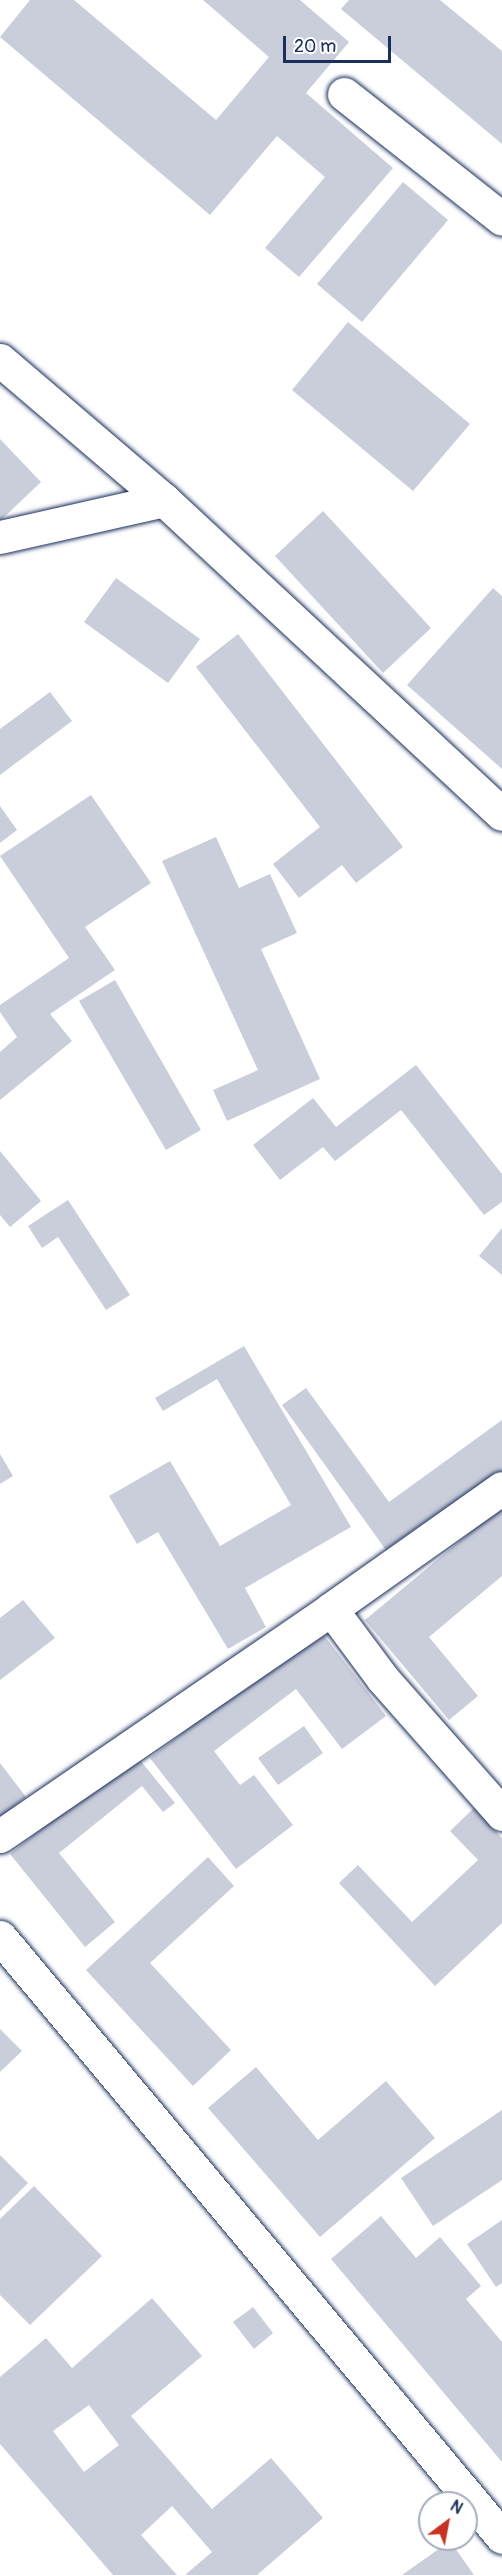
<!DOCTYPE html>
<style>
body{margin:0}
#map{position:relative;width:502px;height:2575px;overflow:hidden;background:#fff;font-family:Pangolin,sans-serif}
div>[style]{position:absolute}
.building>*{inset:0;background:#caceda}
.roads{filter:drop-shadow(0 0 2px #1b2f5e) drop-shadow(0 0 2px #1b2f5e)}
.street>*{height:33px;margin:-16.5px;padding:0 16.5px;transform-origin:16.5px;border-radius:16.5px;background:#fff}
.secondary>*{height:33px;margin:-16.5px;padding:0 16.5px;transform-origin:16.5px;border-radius:16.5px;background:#fff}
span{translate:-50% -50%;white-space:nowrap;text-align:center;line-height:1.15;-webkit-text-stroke:5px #fff;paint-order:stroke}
.north{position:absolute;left:418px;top:2491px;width:60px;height:60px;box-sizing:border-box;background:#fff;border:2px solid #a4acbf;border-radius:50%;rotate:32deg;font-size:16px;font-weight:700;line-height:24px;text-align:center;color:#1b2f5e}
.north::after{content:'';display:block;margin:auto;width:21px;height:27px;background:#c8321e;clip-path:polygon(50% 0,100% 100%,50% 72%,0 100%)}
.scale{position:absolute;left:283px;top:36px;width:108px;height:27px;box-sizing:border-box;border:3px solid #1b2f5e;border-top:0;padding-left:8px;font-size:18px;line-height:21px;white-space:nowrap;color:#1b2f5e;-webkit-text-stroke:4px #fff;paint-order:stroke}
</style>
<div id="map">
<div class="building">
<i style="clip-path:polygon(30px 0,74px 0,216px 120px,269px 57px,203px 0,300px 0,349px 42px,306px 93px,393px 168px,299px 277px,265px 248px,325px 177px,277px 136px,210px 215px,0 37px)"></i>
<i style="clip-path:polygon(349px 0,440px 0,502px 51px,502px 144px,341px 9px)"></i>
<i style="clip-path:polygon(403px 182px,448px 220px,362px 322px,317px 284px)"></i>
<i style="clip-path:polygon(348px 322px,470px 424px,413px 491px,292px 390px)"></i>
<i style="clip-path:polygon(0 439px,41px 482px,0 521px)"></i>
<i style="clip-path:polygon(323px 511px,431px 628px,383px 673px,275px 556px)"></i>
<i style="clip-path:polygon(116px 578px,200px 639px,168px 683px,84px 622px)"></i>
<i style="clip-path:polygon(493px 588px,502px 596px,502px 769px,407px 685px)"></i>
<i style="clip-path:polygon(238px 634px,403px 847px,356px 883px,342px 865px,299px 898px,273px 864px,320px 827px,196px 667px)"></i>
<i style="clip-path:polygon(50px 692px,72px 721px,0 775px,0 729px)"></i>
<i style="clip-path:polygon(91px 795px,151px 883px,85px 927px,115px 970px,50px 1014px,72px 1041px,0 1100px,0 1052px,17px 1037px,0 1012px,0 1005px,69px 958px,0 856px)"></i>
<i style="clip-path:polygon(0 806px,17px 830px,0 843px)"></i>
<i style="clip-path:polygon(216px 837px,239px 888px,270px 874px,297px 933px,261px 949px,320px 1079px,227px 1121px,213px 1090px,258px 1070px,162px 861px)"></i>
<i style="clip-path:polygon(115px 980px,201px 1130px,166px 1150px,79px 1001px)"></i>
<i style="clip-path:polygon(416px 1065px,502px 1174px,502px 1202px,484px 1215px,401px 1110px,335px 1161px,323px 1147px,280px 1180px,253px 1145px,313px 1098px,336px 1127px)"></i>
<i style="clip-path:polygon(0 1151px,41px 1201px,10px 1227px,0 1215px)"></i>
<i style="clip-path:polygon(68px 1200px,130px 1295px,106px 1310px,58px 1237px,42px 1248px,28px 1226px)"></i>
<i style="clip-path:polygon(502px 1228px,502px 1275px,479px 1256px)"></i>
<i style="clip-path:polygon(244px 1346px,351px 1527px,245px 1588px,266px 1627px,228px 1649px,158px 1532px,137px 1544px,109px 1496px,170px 1461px,220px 1546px,291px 1505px,217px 1379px,163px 1411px,155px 1398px)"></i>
<i style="clip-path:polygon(306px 1388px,389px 1502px,502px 1420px,502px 1471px,388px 1553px,282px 1405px)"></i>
<i style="clip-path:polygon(0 1454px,13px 1476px,0 1484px)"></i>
<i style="clip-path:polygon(502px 1506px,502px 1576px,429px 1637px,478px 1696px,449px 1720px,365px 1620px)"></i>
<i style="clip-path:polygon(23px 1600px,55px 1638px,0 1680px,0 1618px)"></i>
<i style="clip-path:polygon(319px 1629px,386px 1716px,342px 1749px,296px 1689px,214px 1751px,240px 1785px,254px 1775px,293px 1825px,236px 1869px,150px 1758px)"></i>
<i style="clip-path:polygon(304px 1726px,323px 1753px,278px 1785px,258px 1758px)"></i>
<i style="clip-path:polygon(135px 1754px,175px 1803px,163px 1812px,142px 1786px,59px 1853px,115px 1922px,85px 1947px,10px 1854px)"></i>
<i style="clip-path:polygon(0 1763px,26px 1797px,0 1818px)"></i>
<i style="clip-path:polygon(474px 1808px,502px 1838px,502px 1923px,435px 1986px,339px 1883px,358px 1865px,412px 1922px,478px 1860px,450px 1831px)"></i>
<i style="clip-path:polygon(208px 1857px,234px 1886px,150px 1963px,231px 2050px,193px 2086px,86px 1970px)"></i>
<i style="clip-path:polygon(0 2029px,22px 2051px,0 2072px)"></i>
<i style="clip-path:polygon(256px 2067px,318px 2140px,386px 2081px,435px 2138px,320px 2237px,208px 2108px)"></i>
<i style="clip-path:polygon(502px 2110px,502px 2180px,433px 2226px,401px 2178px)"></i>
<i style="clip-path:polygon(0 2155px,28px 2183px,0 2211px)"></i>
<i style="clip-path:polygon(34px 2186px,102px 2256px,30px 2325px,0 2295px,0 2219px)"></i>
<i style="clip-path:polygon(381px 2216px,416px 2258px,440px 2237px,481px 2286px,466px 2299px,502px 2342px,502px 2462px,331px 2259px)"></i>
<i style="clip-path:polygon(502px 2220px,502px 2283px,496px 2287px,467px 2244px)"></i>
<i style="clip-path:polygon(evenodd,152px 2298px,202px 2356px,131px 2416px,212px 2509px,271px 2458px,323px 2518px,257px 2575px,185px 2575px,212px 2552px,172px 2506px,141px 2535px,177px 2575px,113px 2575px,0 2444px,0 2377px,46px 2338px,72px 2368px,152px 2298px,89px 2405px,119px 2445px,84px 2472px,53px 2431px,89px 2405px)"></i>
<i style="clip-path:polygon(253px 2307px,273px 2333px,254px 2349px,233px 2322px)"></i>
<i style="clip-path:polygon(450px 2541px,474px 2575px,402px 2575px)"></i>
</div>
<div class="roads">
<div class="street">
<i style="left:344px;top:94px;width:201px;rotate:38.3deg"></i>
<i style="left:0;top:537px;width:168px;rotate:-12.7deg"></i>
<i style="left:331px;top:1609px;width:87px;rotate:53.4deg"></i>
<i style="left:383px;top:1679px;width:180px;rotate:48.6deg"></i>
<i style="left:0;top:1836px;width:401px;rotate:-34.4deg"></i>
<i style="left:331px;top:1609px;width:209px;rotate:-35.3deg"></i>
</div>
<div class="secondary">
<i style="left:0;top:360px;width:216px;rotate:40.5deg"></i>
<i style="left:164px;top:500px;width:461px;rotate:42.9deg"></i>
<i style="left:0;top:1937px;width:782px;rotate:50.08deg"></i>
</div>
</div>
<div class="north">N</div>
<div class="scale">20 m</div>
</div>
